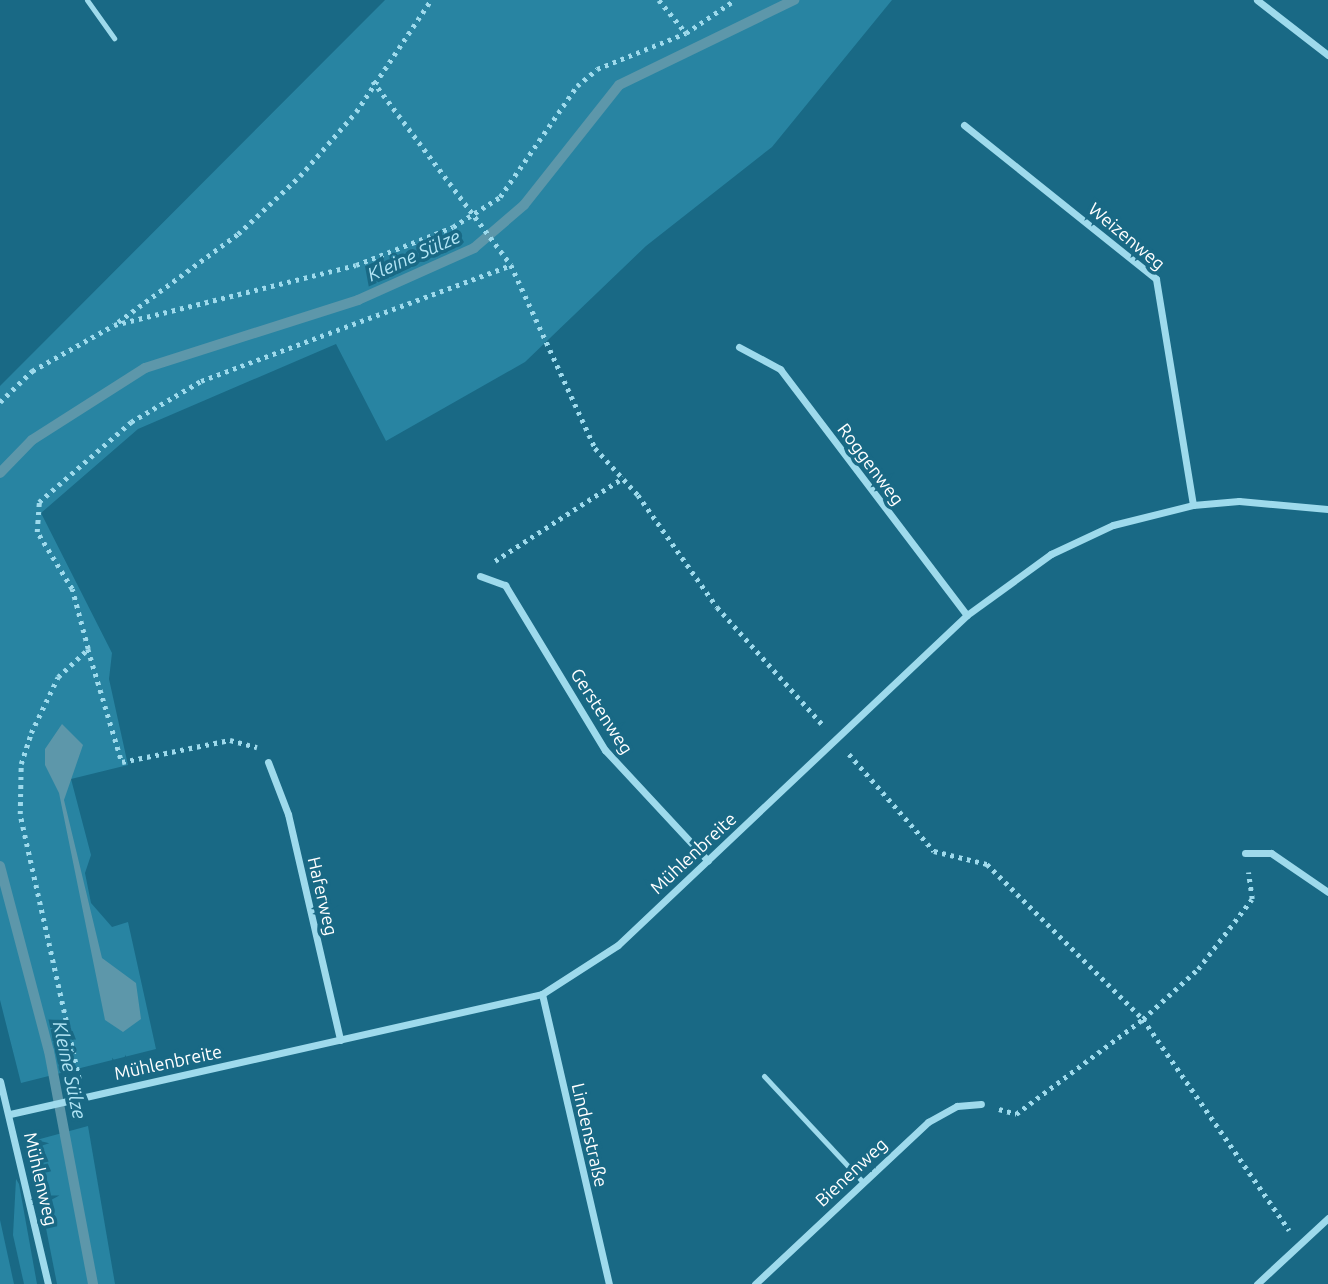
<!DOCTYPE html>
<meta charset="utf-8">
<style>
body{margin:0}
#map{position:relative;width:1328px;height:1284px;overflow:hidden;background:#196985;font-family:Ubuntu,sans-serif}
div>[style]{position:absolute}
.green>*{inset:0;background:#2884a2}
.water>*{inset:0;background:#5d97aa}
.stream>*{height:10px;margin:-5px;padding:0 5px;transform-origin:5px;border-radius:5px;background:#5d97aa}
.path>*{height:4.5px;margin-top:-2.25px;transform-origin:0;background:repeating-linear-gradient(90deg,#9edaec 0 3.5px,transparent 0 8.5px)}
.lane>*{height:5px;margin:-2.5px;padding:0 2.5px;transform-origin:2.5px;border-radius:2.5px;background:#9edaec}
.street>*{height:7px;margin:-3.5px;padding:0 3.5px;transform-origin:3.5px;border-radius:3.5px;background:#9edaec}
span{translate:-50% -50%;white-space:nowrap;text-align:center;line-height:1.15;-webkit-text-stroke:7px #196985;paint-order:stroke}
.street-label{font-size:18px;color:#fff}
.water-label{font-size:19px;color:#b2e5f5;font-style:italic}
</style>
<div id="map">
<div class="green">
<i style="clip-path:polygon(385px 0,892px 0,772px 147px,646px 246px,525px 362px,386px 441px,336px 344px,138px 429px,41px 513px,112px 653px,109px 679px,128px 765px,71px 779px,91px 855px,85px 873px,91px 903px,112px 927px,128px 922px,156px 1049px,21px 1083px,0 1000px,0 386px)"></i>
<i style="clip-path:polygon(88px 1126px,115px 1284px,57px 1284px,29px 1142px)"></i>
<i style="clip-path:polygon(16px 1179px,19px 1184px,37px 1284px,24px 1284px,13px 1235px)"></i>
<i style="clip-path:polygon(0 1220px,14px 1284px,0 1284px)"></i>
</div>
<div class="water">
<i style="clip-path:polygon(62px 724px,83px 745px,64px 800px,102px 958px,136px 983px,141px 1019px,123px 1032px,105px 1020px,59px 793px,45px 765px,45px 749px)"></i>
</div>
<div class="stream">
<i style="left:0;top:473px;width:46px;rotate:-45.9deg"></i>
<i style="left:32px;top:440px;width:134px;rotate:-32.5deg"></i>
<i style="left:145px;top:368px;width:224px;rotate:-17.7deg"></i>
<i style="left:358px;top:300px;width:127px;rotate:-24.1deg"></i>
<i style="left:474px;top:248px;width:66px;rotate:-40.7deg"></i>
<i style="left:524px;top:205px;width:153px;rotate:-51.6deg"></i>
<i style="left:619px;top:85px;width:195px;rotate:-25.9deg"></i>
<i style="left:0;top:866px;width:191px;rotate:75.2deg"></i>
<i style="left:49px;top:1051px;width:237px;rotate:79.3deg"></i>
</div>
<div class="path">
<i style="left:659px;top:0;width:43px;rotate:50.7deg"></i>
<i style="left:373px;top:81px;width:230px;rotate:53.1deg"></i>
<i style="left:511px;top:265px;width:201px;rotate:65.3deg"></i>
<i style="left:595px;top:448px;width:64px;rotate:47.5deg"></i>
<i style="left:638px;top:495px;width:137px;rotate:54.8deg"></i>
<i style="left:717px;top:607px;width:157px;rotate:48.1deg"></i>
<i style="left:118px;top:322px;width:149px;rotate:-36.3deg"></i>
<i style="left:238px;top:234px;width:85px;rotate:-43.1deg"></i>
<i style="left:300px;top:176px;width:85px;rotate:-48.8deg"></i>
<i style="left:356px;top:112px;width:135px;rotate:-56.2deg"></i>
<i style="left:0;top:402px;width:45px;rotate:-44.1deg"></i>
<i style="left:32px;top:371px;width:94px;rotate:-29.3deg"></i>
<i style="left:114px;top:325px;width:249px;rotate:-13.9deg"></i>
<i style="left:356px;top:265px;width:104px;rotate:-21.4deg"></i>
<i style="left:453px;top:227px;width:56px;rotate:-32.6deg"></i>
<i style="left:500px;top:197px;width:135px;rotate:-55.3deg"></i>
<i style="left:577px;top:86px;width:26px;rotate:-40deg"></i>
<i style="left:597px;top:69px;width:96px;rotate:-22deg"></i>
<i style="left:686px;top:33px;width:59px;rotate:-34deg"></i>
<i style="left:495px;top:561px;width:153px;rotate:-33deg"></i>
<i style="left:88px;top:649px;width:118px;rotate:73.3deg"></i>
<i style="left:122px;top:762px;width:110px;rotate:-11.5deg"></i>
<i style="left:230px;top:740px;width:28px;rotate:15deg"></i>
<i style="left:849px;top:754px;width:129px;rotate:48.8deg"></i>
<i style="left:934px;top:851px;width:55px;rotate:13.8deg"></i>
<i style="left:987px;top:864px;width:220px;rotate:44.8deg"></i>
<i style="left:1143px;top:1019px;width:74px;rotate:-42.3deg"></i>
<i style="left:1198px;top:969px;width:88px;rotate:-52.4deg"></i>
<i style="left:1252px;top:899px;width:27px;rotate:-98deg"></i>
<i style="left:79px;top:1079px;width:271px;rotate:-102.6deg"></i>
<i style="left:20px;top:814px;width:50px;rotate:-88.9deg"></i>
<i style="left:21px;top:764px;width:33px;rotate:-72deg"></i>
<i style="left:31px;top:733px;width:62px;rotate:-64.3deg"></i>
<i style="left:58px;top:677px;width:41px;rotate:-43deg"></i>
<i style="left:88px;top:649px;width:62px;rotate:-104.9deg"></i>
<i style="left:72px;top:589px;width:67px;rotate:-121.6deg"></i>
<i style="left:37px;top:532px;width:30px;rotate:-86deg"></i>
<i style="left:39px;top:502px;width:122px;rotate:-41deg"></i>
<i style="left:131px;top:422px;width:81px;rotate:-30.4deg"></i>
<i style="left:201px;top:381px;width:331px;rotate:-20.5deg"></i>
<i style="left:999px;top:1109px;width:18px;rotate:16deg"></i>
<i style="left:1016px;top:1114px;width:159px;rotate:-36.8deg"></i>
<i style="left:1143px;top:1019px;width:257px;rotate:55.3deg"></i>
</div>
<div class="lane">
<i style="left:87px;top:0;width:47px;rotate:54.6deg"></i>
<i style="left:764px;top:1076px;width:145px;rotate:47deg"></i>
</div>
<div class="street">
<i style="left:1257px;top:0;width:90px;rotate:37.8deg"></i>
<i style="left:964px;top:125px;width:246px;rotate:38.7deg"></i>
<i style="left:1156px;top:279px;width:229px;rotate:80.7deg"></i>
<i style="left:739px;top:347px;width:47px;rotate:28.2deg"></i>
<i style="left:780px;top:369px;width:309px;rotate:52.8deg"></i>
<i style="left:480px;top:576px;width:27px;rotate:20deg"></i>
<i style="left:505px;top:585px;width:193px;rotate:58.8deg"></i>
<i style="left:605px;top:750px;width:151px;rotate:47.1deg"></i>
<i style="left:268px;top:762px;width:56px;rotate:69deg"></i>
<i style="left:288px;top:814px;width:232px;rotate:77deg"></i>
<i style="left:1245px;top:853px;width:26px"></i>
<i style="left:1271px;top:853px;width:69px;rotate:34.4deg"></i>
<i style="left:542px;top:994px;width:298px;rotate:77deg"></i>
<i style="left:0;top:1081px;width:209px;rotate:76.7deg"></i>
<i style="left:10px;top:1114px;width:545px;rotate:-12.71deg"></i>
<i style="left:542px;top:994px;width:90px;rotate:-32.8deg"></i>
<i style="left:618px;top:945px;width:480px;rotate:-43.4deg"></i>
<i style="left:967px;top:615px;width:104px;rotate:-36deg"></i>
<i style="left:1051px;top:554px;width:68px;rotate:-25.1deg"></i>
<i style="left:1113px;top:525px;width:82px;rotate:-14deg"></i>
<i style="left:1193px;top:505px;width:46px;rotate:-5deg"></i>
<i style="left:1239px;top:501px;width:89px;rotate:5.1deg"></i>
<i style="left:755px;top:1284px;width:237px;rotate:-43.1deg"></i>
<i style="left:928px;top:1122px;width:33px;rotate:-29deg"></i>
<i style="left:957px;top:1106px;width:24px;rotate:-5deg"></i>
<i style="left:1257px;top:1284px;width:97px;rotate:-42.9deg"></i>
</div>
<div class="street-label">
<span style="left:1127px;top:236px;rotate:40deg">Weizenweg</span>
<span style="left:871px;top:464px;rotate:53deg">Roggenweg</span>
<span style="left:602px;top:711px;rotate:57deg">Gerstenweg</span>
<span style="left:693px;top:853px;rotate:-43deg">Mühlenbreite</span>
<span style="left:323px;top:896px;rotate:77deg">Haferweg</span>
<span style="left:168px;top:1062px;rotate:-12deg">Mühlenbreite</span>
<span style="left:590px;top:1135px;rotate:77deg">Lindenstraße</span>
<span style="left:851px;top:1172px;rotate:-43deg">Bienenweg</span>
<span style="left:41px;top:1179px;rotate:77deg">Mühlenweg</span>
</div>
<div class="water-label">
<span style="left:414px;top:256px;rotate:-24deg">Kleine Sülze</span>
<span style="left:69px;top:1070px;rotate:78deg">Kleine Sülze</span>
</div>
</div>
